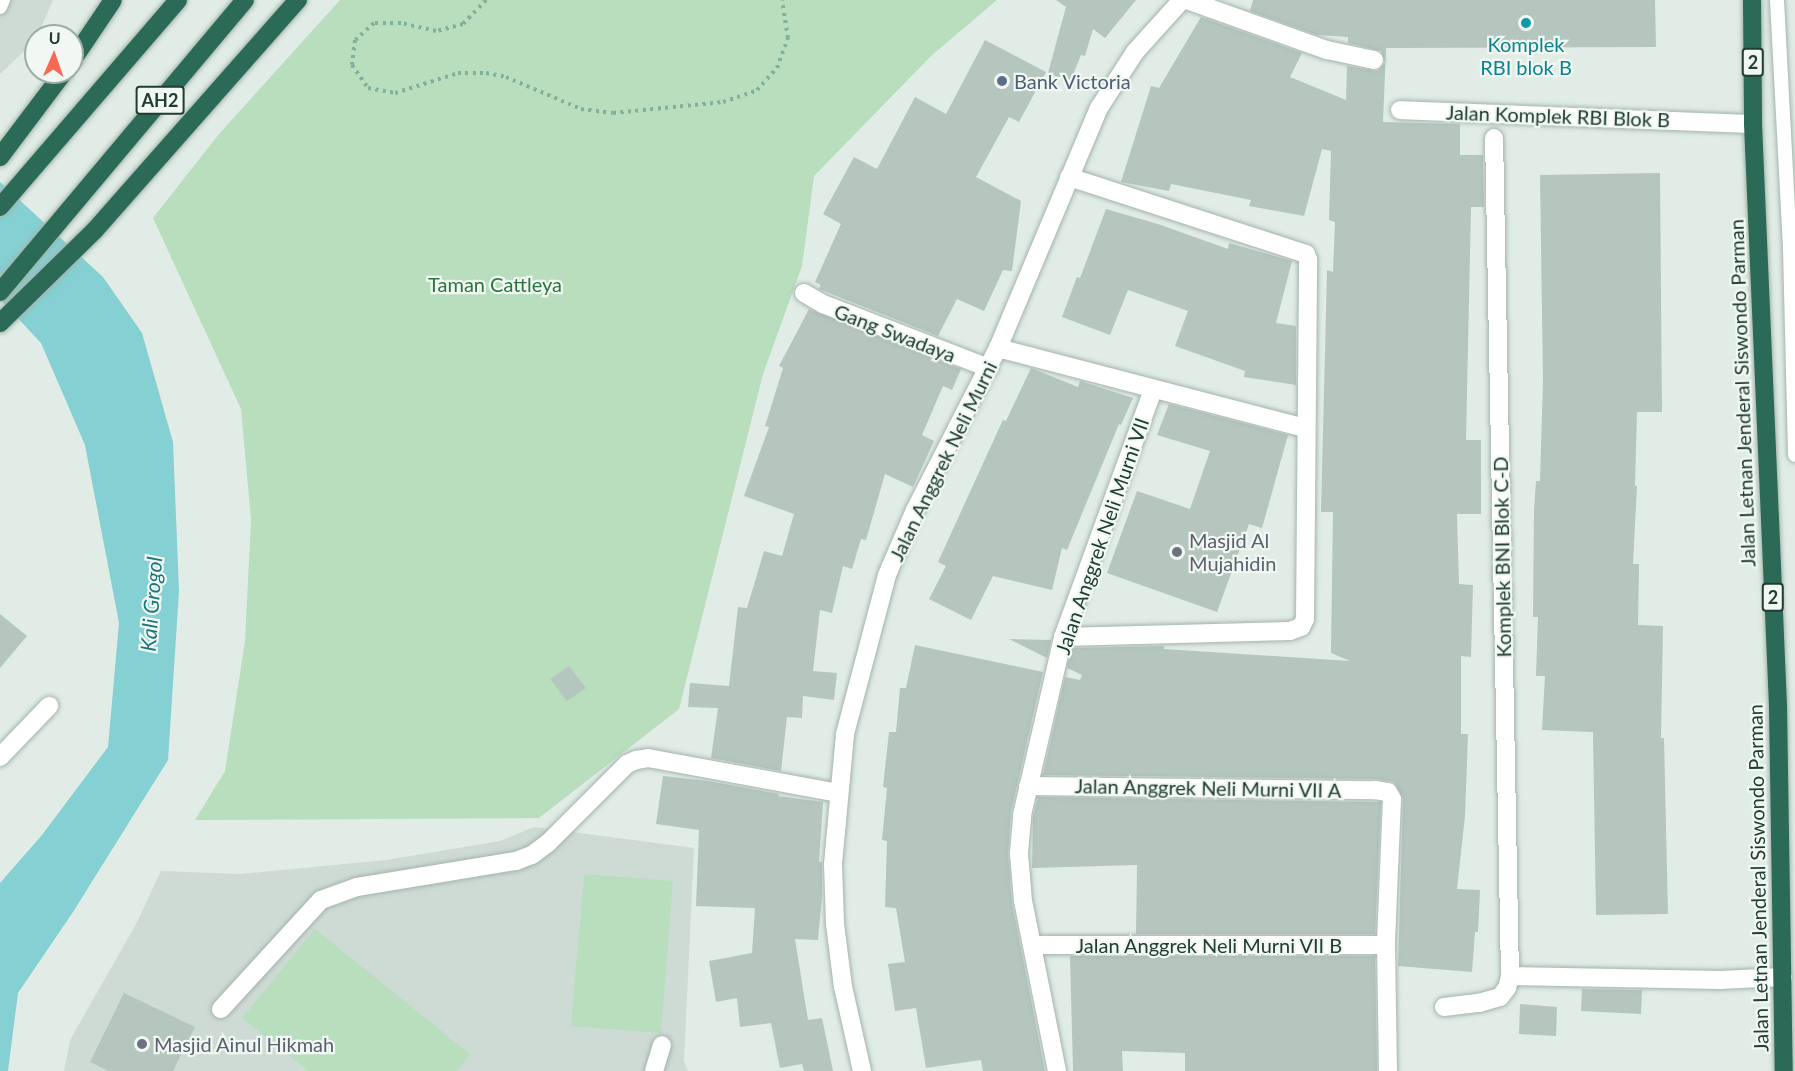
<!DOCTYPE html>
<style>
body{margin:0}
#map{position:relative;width:1795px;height:1071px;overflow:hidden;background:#e0ece5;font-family:Lato,sans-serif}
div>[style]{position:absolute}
.built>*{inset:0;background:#cedbd4}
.green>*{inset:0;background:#b8debe}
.water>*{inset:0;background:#85d0d3}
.building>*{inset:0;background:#b5c6be}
.path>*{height:4px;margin-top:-2px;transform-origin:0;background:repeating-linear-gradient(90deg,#7fb19c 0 3px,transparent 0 7.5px)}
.roads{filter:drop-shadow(0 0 2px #a3b4ac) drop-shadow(0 0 2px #a3b4ac)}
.lane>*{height:14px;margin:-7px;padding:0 7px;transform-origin:7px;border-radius:7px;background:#fff}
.street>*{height:18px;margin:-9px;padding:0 9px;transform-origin:9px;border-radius:9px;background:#fff}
.secondary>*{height:18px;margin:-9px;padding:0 9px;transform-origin:9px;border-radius:9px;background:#fff}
.highway>*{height:18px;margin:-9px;padding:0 9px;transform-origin:9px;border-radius:9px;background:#2b6a56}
.dots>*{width:16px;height:16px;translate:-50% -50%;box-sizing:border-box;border:3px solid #f1f8f3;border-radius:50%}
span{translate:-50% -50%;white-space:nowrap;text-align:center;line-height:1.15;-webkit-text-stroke:4.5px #f1f8f3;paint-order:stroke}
.shield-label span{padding:2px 4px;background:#f1f8f3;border:2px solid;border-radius:4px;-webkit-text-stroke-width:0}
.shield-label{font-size:18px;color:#203d32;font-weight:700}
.culture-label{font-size:20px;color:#0d838f}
.service-label{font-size:20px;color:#4e5e75}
.left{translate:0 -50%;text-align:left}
.street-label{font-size:20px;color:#203d32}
.park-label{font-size:20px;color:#29753e}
.worship-label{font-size:20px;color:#5b616d}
.water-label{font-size:21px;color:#18757b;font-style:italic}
.north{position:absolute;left:24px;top:24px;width:60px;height:60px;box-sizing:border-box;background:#f1f8f3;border:2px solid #9dada6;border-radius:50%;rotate:2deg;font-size:16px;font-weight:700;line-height:24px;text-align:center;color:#203d32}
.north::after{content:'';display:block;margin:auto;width:21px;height:27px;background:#f76952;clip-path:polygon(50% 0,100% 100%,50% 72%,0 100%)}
</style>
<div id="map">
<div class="built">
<i style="clip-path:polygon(0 0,53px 0,36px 40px,0 74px)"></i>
<i style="clip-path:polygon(534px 827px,694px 848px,684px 1061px,688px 1071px,64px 1071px,70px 1040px,135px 926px,161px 871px,240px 874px,386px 860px,500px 841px)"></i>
</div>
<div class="green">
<i style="clip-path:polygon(340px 0,997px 0,932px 55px,814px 176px,802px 266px,763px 374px,679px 709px,539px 818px,195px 820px,225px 771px,245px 641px,251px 520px,241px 409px,153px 218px,219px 134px)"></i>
<i style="clip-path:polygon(584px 874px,673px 881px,661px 1033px,571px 1026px)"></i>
<i style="clip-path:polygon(315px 929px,470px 1054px,457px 1071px,308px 1071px,242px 1018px)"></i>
</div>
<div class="water">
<i style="clip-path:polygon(0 182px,103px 277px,142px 333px,173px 442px,179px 591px,168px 760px,73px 912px,18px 993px,8px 1071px,0 1071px,0 883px,42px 835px,108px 747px,119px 623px,85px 445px,41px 343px,0 299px)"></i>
</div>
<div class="building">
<i style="clip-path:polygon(1056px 0,1136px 0,1105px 38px,1093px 29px,1085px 56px,1081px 55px,1070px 82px,1048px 73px,1066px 7px)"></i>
<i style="clip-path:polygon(1253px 0,1655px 0,1656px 47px,1386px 48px,1383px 122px,1460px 124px,1460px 155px,1483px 155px,1484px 207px,1471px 207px,1466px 440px,1481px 440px,1481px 514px,1457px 514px,1459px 584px,1473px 585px,1471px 657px,1461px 656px,1461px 734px,1468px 734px,1465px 816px,1457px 889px,1480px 890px,1478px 932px,1475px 932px,1472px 972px,1398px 966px,1403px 799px,1394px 782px,1375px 779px,1043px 775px,1065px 677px,1080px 680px,1082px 675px,1067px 668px,1072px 648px,1164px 646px,1164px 649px,1350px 661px,1331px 653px,1333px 512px,1321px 512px,1327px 270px,1333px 272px,1335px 222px,1329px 220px,1331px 151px,1322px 149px,1304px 216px,1249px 206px,1251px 200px,1171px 184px,1169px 191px,1121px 182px,1151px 86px,1159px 88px,1201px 17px,1302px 53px,1290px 77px,1346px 100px,1347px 66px,1377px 71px,1385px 63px,1381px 51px,1348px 43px,1348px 37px,1317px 35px,1250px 11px)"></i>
<i style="clip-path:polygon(985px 40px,1046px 72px,1019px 122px,1009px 117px,976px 177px,1021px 201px,1012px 271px,1003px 270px,984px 311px,957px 299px,938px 336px,819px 289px,821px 285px,815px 282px,841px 224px,823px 214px,854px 157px,877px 169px,915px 97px,946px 114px)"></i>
<i style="clip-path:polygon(1660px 173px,1662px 412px,1637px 412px,1635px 486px,1637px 486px,1633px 564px,1639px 564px,1638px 625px,1663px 626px,1661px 738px,1664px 738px,1668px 914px,1596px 915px,1593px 732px,1542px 730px,1545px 676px,1536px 676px,1538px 617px,1533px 617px,1534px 510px,1536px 481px,1540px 481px,1543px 381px,1540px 175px)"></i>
<i style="clip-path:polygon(1106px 209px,1158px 224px,1228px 249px,1229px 243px,1292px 261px,1276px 323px,1296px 326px,1296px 385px,1244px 377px,1245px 371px,1175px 346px,1188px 311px,1128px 290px,1110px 335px,1062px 317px,1077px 277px,1080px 278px)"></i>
<i style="clip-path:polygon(809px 309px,961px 369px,952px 390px,943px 386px,922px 435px,934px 441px,913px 487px,885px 474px,866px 540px,861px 539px,852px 569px,843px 566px,832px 613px,820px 610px,813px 671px,837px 673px,834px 700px,803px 696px,802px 718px,787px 717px,781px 771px,711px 758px,718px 708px,688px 707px,690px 683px,729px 686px,738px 607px,747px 608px,764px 551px,782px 556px,794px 514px,744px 496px,769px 427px,765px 426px,783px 368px,779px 366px)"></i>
<i style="clip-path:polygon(1031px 368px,1078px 387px,1080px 381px,1133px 398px,1121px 425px,1119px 424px,1067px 550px,1062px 548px,1052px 590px,993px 576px,971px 620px,929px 599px,946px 566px,938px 562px,996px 435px,1003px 420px,1006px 421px)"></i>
<i style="clip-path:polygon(1169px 404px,1288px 435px,1262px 528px,1249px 524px,1217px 612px,1107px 573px,1137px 491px,1190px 509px,1210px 451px,1157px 435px)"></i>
<i style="clip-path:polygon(0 614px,27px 636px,0 668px)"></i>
<i style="clip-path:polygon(1009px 639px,1051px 640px,1047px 658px)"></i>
<i style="clip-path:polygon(915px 645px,1043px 672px,1011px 812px,1008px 854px,1012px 903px,1045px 1071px,983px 1071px,981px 1060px,926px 1068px,916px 1008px,895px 1011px,888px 964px,905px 962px,896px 908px,885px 907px,887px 841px,882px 840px,887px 788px,883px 787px,889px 732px,896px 732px,900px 688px,906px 688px)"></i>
<i style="clip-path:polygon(569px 666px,586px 688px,567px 701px,550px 679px)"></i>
<i style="clip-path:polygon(663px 776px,708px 781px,779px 794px,778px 796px,823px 802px,819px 862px,822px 862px,822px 897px,818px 940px,795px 939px,808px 1020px,822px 1018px,833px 1071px,804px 1071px,802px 1064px,780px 1068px,771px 1023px,740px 1027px,737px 998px,716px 1002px,709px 961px,752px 953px,755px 908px,696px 906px,699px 830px,656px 824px)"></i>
<i style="clip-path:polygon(1038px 797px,1381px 802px,1375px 934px,1136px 934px,1137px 865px,1032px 868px,1033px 817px)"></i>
<i style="clip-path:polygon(1070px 956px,1375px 956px,1377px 1071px,1185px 1071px,1185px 1053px,1122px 1051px,1123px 1071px,1073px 1071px)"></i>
<i style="clip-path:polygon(1582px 989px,1642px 990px,1641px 1014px,1581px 1011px)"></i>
<i style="clip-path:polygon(124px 993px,195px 1027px,173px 1071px,109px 1071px,90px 1062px)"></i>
<i style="clip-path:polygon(1520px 1004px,1557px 1007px,1556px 1036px,1519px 1034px)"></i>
</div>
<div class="path">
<i style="left:486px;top:0;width:33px;rotate:134deg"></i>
<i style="left:463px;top:24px;width:28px;rotate:165deg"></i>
<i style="left:436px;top:31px;width:36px;rotate:-167deg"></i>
<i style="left:401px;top:23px;width:27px;rotate:180deg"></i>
<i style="left:374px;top:23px;width:25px;rotate:138deg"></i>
<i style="left:355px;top:40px;width:25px;rotate:97deg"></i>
<i style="left:352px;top:65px;width:28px;rotate:55deg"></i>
<i style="left:368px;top:88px;width:27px;rotate:10deg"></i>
<i style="left:395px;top:93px;width:66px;rotate:-17.6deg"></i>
<i style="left:458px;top:73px;width:28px"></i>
<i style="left:486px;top:73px;width:20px;rotate:11deg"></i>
<i style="left:506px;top:77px;width:82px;rotate:23.1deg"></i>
<i style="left:581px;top:109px;width:32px;rotate:7deg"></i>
<i style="left:613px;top:113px;width:111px;rotate:-5.7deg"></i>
<i style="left:723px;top:102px;width:36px;rotate:-19deg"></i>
<i style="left:757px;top:90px;width:30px;rotate:-48deg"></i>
<i style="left:777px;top:68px;width:32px;rotate:-70deg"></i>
<i style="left:788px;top:38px;width:38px;rotate:-99deg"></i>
</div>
<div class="roads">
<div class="lane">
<i style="left:1777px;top:0;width:249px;rotate:87deg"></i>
<i style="left:1790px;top:249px;width:206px;rotate:88.6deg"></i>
<i style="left:0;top:7px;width:8px;rotate:-67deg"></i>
</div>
<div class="street">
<i style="left:1187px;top:0;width:149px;rotate:19.7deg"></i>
<i style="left:1327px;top:50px;width:48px;rotate:12deg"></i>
<i style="left:1400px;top:110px;width:353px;rotate:2.3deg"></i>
<i style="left:804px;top:293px;width:22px;rotate:30deg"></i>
<i style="left:823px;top:304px;width:178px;rotate:21.1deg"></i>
<i style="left:998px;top:348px;width:318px;rotate:14.6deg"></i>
<i style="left:1063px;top:637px;width:227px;rotate:-1.5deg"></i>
<i style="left:1290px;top:631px;width:12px;rotate:-20deg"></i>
<i style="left:1301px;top:627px;width:9px;rotate:-63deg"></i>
<i style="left:1305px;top:619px;width:359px;rotate:-89.5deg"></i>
<i style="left:1308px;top:260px;width:6px;rotate:-108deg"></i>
<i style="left:1306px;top:254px;width:249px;rotate:-162deg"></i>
<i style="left:0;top:757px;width:71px;rotate:-46.1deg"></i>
<i style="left:1028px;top:786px;width:347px;rotate:0.7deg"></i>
<i style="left:1375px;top:790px;width:13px;rotate:9deg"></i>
<i style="left:1388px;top:792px;width:8px;rotate:60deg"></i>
<i style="left:1392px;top:799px;width:146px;rotate:92.4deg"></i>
<i style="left:1386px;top:945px;width:126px;rotate:89.1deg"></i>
<i style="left:1032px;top:945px;width:354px"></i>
<i style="left:1510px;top:976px;width:210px;rotate:1.1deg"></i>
<i style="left:1720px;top:980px;width:63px;rotate:-2.7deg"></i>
<i style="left:1444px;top:1007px;width:35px;rotate:-7deg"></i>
<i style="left:1479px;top:1003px;width:22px;rotate:-16deg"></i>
<i style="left:1500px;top:997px;width:11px;rotate:-52deg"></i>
<i style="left:1507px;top:988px;width:12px;rotate:-76deg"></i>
<i style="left:1510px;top:976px;width:838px;rotate:-91.09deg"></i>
<i style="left:221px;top:1009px;width:148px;rotate:-47.5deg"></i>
<i style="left:321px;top:900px;width:38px;rotate:-20deg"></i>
<i style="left:357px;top:887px;width:161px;rotate:-9.3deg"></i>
<i style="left:516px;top:861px;width:17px;rotate:-21deg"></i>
<i style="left:532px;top:855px;width:20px;rotate:-37deg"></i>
<i style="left:548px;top:843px;width:112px;rotate:-45deg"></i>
<i style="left:627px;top:764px;width:10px;rotate:-24deg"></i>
<i style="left:636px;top:760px;width:12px;rotate:-9deg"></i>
<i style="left:648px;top:758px;width:193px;rotate:10.4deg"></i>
<i style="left:654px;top:1071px;width:27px;rotate:-73deg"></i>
<i style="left:1057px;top:1071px;width:173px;rotate:-101.3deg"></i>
<i style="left:1023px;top:901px;width:48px;rotate:-94.8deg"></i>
<i style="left:1019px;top:853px;width:38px;rotate:-85deg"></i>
<i style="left:1022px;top:815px;width:183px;rotate:-77deg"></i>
<i style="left:1063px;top:637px;width:263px;rotate:-70deg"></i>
</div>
<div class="secondary">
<i style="left:862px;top:1071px;width:86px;rotate:-102.7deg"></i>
<i style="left:843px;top:987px;width:64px;rotate:-97.2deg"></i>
<i style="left:835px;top:924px;width:60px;rotate:-91.9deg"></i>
<i style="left:833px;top:864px;width:131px;rotate:-84.7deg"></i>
<i style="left:845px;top:734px;width:164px;rotate:-75.2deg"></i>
<i style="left:887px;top:575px;width:71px;rotate:-66.7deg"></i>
<i style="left:915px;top:510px;width:182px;rotate:-62.9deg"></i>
<i style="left:998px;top:348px;width:260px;rotate:-67.2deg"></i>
<i style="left:1099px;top:108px;width:67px;rotate:-57.3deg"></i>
<i style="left:1135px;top:52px;width:70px;rotate:-47.9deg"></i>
</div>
<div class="highway">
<i style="left:1752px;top:0;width:124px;rotate:89.5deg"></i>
<i style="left:1753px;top:124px;width:584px;rotate:87.54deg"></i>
<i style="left:1778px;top:707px;width:364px;rotate:89.1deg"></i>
<i style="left:72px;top:61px;width:73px;rotate:-56.1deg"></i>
<i style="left:0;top:157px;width:106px;rotate:-53deg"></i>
<i style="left:0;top:207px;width:273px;rotate:-49.3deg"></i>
<i style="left:0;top:292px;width:381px;rotate:-50deg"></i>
<i style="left:0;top:323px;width:133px;rotate:-44.4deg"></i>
<i style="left:95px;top:230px;width:307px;rotate:-48.6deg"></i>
</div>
</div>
<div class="dots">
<i style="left:1526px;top:23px;background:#0f9aa8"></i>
<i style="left:1002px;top:81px;background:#5c6f8a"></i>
<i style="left:1177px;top:552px;background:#6b7280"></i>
<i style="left:142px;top:1044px;background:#6b7280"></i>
</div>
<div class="shield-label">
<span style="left:1753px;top:62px">2</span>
<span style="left:160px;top:100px">AH2</span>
<span style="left:1773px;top:597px">2</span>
</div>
<div class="culture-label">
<span style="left:1526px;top:56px">Komplek<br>RBI blok B</span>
</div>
<div class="service-label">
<span class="left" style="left:1014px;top:81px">Bank Victoria</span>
</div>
<div class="street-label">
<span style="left:1558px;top:116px;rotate:2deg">Jalan Komplek RBI Blok B</span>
<span style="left:895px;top:333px;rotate:21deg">Gang Swadaya</span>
<span style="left:1742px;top:393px;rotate:-92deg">Jalan Letnan Jenderal Siswondo Parman</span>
<span style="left:943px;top:461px;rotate:-64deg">Jalan Anggrek Neli Murni</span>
<span style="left:1102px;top:536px;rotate:-71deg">Jalan Anggrek Neli Murni VII</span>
<span style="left:1502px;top:557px;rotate:-91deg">Komplek BNI Blok C-D</span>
<span style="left:1208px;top:788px;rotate:1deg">Jalan Anggrek Neli Murni VII A</span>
<span style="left:1758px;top:878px;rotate:-91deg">Jalan Letnan Jenderal Siswondo Parman</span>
<span style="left:1209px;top:945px">Jalan Anggrek Neli Murni VII B</span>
</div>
<div class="park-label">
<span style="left:495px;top:284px">Taman Cattleya</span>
</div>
<div class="worship-label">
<span class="left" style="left:1189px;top:552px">Masjid Al<br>Mujahidin</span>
<span class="left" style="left:154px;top:1044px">Masjid Ainul Hikmah</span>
</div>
<div class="water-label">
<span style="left:151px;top:604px;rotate:-86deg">Kali Grogol</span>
</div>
<div class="north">U</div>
</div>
